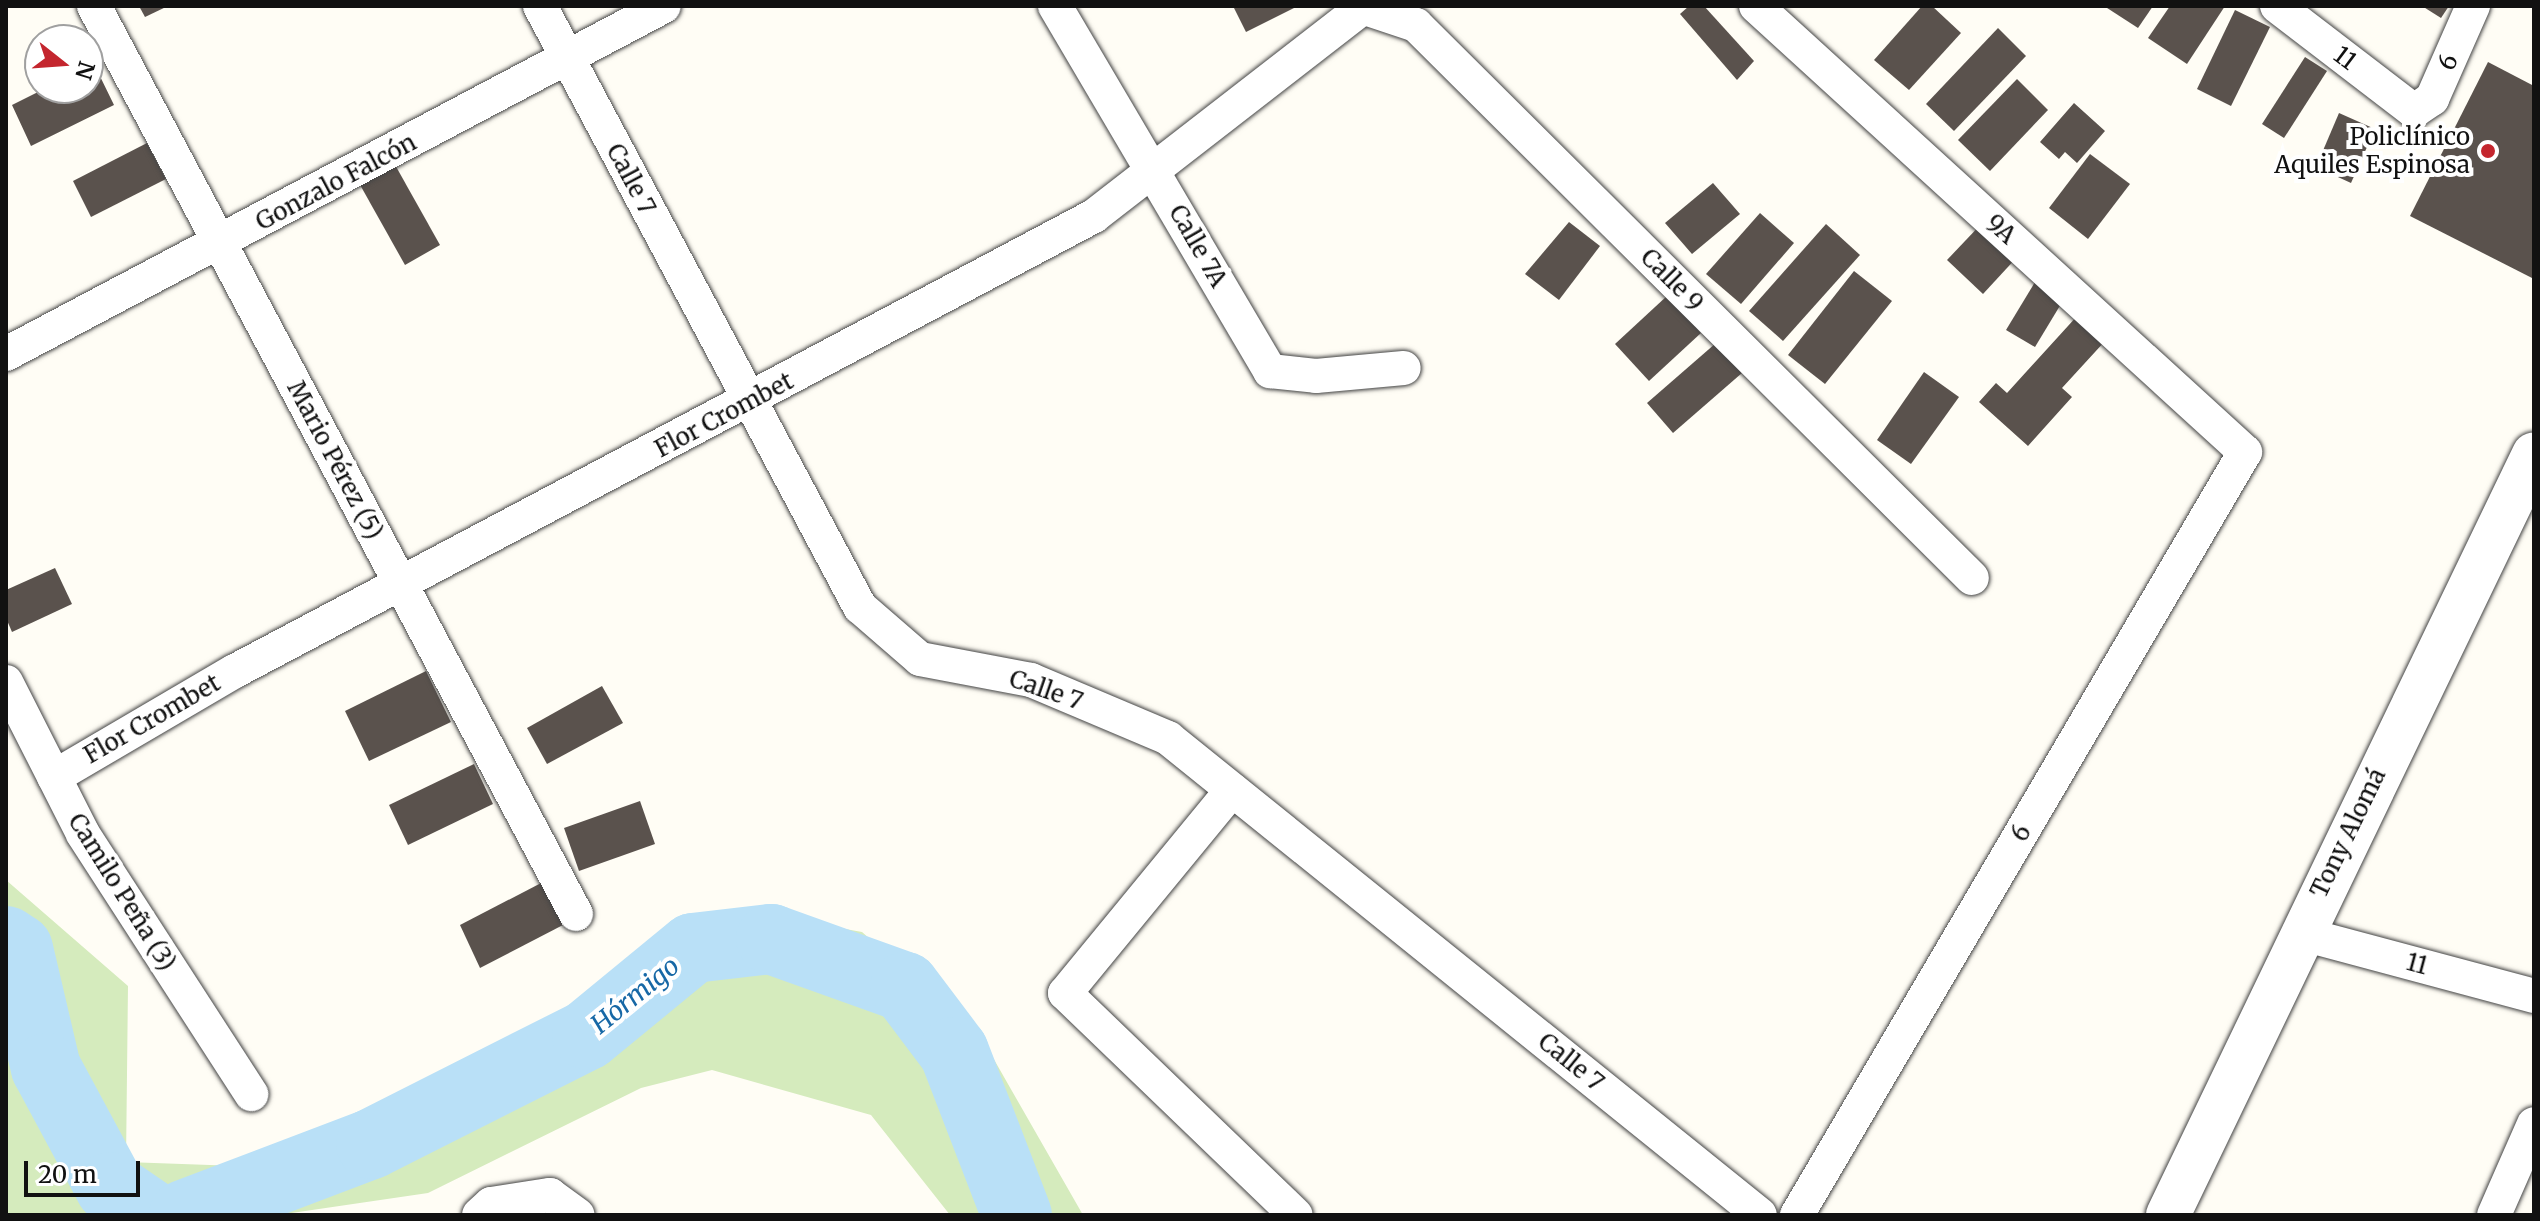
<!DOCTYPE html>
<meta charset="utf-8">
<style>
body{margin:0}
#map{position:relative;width:2540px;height:1221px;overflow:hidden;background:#fffdf5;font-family:Merriweather,serif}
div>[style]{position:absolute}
.green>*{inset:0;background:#d5ebbd}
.river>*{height:70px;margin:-35px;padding:0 35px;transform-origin:35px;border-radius:35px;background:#b9e0f7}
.building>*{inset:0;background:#5a524d}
.roads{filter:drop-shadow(0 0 2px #444) drop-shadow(0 0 2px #444)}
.minor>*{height:34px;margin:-17px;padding:0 17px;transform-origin:17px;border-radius:17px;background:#fff}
.tertiary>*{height:44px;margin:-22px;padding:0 22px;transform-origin:22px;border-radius:22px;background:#fff}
.dots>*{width:22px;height:22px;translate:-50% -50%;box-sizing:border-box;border:4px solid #fff;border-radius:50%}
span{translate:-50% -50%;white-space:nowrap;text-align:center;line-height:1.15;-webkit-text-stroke:8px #fff;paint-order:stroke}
.street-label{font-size:24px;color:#111}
.poi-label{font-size:24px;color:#111}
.right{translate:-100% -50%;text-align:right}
.water-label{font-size:26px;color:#1768a6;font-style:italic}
.frame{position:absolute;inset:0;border:8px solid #111;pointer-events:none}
.north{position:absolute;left:24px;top:24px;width:80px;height:80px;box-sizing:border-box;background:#fff;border:2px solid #a0a0a0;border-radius:50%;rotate:107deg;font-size:22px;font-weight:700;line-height:32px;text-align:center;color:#111}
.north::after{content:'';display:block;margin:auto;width:28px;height:36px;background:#c4262e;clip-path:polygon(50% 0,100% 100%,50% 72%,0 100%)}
.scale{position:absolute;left:24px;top:1161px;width:116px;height:36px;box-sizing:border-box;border:4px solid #111;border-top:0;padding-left:10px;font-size:24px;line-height:28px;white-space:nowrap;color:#111;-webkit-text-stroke:6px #fff;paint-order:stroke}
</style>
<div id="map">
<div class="green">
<i style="clip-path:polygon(6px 880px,128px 986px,126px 1162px,238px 1166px,537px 1031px,684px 936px,739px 910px,862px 932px,980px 1035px,1083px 1215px,950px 1215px,871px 1115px,712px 1070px,641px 1088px,428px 1193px,278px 1215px,6px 1215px)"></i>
</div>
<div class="river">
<i style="left:6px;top:941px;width:14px;rotate:34deg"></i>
<i style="left:18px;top:949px;width:122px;rotate:76.8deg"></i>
<i style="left:46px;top:1068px;width:135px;rotate:61.7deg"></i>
<i style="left:110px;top:1187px;width:50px;rotate:34.3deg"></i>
<i style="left:184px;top:1215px;width:200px;rotate:-20.8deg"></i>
<i style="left:371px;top:1144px;width:242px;rotate:-26.8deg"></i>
<i style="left:587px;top:1035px;width:137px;rotate:-39.4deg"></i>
<i style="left:693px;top:948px;width:79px;rotate:-6.6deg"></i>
<i style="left:771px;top:939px;width:142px;rotate:19.7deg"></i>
<i style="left:905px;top:987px;width:81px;rotate:53deg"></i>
<i style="left:954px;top:1052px;width:175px;rotate:68.9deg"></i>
</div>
<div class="building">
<i style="clip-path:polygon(139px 6px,168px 6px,145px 17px)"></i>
<i style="clip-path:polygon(1233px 6px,1298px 6px,1246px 32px)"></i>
<i style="clip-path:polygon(1689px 6px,1704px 6px,1754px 61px,1737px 80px,1680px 14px)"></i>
<i style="clip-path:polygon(1922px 6px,1932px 6px,1961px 33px,1909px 90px,1874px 60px)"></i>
<i style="clip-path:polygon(2104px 6px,2153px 6px,2138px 28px)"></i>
<i style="clip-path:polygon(2170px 6px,2225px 6px,2187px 64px,2148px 38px)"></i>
<i style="clip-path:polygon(2422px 6px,2449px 6px,2441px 18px)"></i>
<i style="clip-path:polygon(2235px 10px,2270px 27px,2231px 106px,2197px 89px)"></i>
<i style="clip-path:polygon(1998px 28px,2026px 56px,1954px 131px,1926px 104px)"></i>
<i style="clip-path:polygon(2305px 57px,2327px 71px,2284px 138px,2262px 124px)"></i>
<i style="clip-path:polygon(2488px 62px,2534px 86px,2534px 279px,2410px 216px)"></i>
<i style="clip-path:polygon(94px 64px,114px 105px,31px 146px,12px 105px,46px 88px,88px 88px,88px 67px)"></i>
<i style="clip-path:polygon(2017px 79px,2048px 110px,1990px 171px,1958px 140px)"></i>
<i style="clip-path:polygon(2074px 103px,2105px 131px,2077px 163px,2065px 152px,2059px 159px,2040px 142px)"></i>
<i style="clip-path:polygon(2339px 113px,2375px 129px,2351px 183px,2316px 167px)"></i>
<i style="clip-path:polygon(147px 143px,166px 179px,91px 217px,73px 181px)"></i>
<i style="clip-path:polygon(2090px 154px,2130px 184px,2088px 239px,2049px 208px)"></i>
<i style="clip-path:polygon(394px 163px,440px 245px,405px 265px,359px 183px)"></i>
<i style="clip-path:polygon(1713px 183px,1740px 214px,1692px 254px,1665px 223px)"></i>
<i style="clip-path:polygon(1760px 213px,1794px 243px,1741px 304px,1706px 274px)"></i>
<i style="clip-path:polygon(1984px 221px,2019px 255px,1983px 294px,1947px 260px)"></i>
<i style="clip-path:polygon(1569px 222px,1600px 246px,1559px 300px,1525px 274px)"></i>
<i style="clip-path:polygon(1826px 224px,1860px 255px,1783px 341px,1749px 311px)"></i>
<i style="clip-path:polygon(1854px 271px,1892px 301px,1825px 384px,1788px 355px)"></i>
<i style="clip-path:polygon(2035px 282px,2064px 299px,2035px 347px,2006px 330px)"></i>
<i style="clip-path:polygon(1668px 295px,1701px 333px,1649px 381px,1615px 344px)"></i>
<i style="clip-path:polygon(2078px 315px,2106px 340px,2062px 388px,2072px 397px,2028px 446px,1979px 402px,1996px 383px,2007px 393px)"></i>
<i style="clip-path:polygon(1716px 343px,1742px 373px,1673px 433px,1647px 403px)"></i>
<i style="clip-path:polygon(1924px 372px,1959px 397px,1911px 464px,1877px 440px)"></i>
<i style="clip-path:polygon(55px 568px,72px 604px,12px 632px,6px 618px,6px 590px)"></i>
<i style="clip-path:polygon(426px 671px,451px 722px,369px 761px,345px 711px)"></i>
<i style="clip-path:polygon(602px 686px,623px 723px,547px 764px,527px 728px)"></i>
<i style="clip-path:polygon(474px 764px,493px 804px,408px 845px,389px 805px)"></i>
<i style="clip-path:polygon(640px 801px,655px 844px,579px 871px,564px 828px)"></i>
<i style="clip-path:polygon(543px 882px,563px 925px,480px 968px,460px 925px)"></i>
</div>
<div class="roads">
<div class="minor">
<i style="left:94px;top:6px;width:1028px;rotate:62.04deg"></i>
<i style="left:540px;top:6px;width:681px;rotate:61.97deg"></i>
<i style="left:860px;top:607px;width:79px;rotate:40.9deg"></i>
<i style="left:920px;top:659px;width:113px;rotate:10.7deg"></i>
<i style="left:1031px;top:680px;width:149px;rotate:22.9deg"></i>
<i style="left:1168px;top:738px;width:760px;rotate:38.86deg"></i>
<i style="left:1055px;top:6px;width:424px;rotate:59.5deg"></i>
<i style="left:1270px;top:371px;width:46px;rotate:6.2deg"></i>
<i style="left:1316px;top:376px;width:88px;rotate:-5.2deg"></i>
<i style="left:1359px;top:6px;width:60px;rotate:18.4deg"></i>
<i style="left:1416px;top:25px;width:784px;rotate:44.85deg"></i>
<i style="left:1756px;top:6px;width:662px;rotate:42.37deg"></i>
<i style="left:2245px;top:452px;width:885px;rotate:120.42deg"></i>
<i style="left:2277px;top:6px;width:173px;rotate:37.5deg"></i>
<i style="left:2414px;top:111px;width:22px;rotate:-34deg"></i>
<i style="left:2432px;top:99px;width:102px;rotate:-66.2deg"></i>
<i style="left:6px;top:354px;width:744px;rotate:-27.87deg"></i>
<i style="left:6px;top:682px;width:170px;rotate:63.1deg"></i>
<i style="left:83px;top:834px;width:310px;rotate:57.1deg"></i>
<i style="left:54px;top:777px;width:210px;rotate:-30.4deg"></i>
<i style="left:235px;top:671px;width:972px;rotate:-27.91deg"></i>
<i style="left:1094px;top:216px;width:343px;rotate:-37.8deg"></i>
<i style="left:1232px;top:790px;width:263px;rotate:129.4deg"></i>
<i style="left:1065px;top:993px;width:320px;rotate:43.9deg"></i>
<i style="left:2299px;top:933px;width:243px;rotate:15deg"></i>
<i style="left:479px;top:1215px;width:16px;rotate:-43deg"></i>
<i style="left:491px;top:1204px;width:60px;rotate:-8.7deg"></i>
<i style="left:550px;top:1195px;width:34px;rotate:36deg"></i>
<i style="left:2494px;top:1215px;width:99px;rotate:-66.3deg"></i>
</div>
<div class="tertiary">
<i style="left:2168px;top:1215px;width:844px;rotate:-64.31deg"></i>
</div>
</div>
<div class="dots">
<i style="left:2488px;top:151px;background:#c4262e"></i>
</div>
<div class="street-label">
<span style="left:2345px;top:58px;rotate:37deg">11</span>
<span style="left:2448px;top:62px;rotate:-66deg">6</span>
<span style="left:631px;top:179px;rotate:62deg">Calle 7</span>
<span style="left:336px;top:182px;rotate:-28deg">Gonzalo Falcón</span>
<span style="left:2001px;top:229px;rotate:42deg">9A</span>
<span style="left:1198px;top:246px;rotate:60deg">Calle 7A</span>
<span style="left:1672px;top:280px;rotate:45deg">Calle 9</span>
<span style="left:724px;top:415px;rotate:-28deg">Flor Crombet</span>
<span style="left:335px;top:460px;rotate:62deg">Mario Pérez (5)</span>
<span style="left:1046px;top:690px;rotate:19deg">Calle 7</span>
<span style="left:152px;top:719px;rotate:-30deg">Flor Crombet</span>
<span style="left:2021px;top:833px;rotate:-60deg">6</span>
<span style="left:2348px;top:833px;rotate:-64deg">Tony Alomá</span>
<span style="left:122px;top:892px;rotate:58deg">Camilo Peña (3)</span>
<span style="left:2417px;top:964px;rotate:15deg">11</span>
<span style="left:1571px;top:1062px;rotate:39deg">Calle 7</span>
</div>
<div class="poi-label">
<span class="right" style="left:2470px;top:151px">Policlínico<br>Aquiles Espinosa</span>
</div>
<div class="water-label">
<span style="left:635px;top:995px;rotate:-39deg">Hórmigo</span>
</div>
<div class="frame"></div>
<div class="north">N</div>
<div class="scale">20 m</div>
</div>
